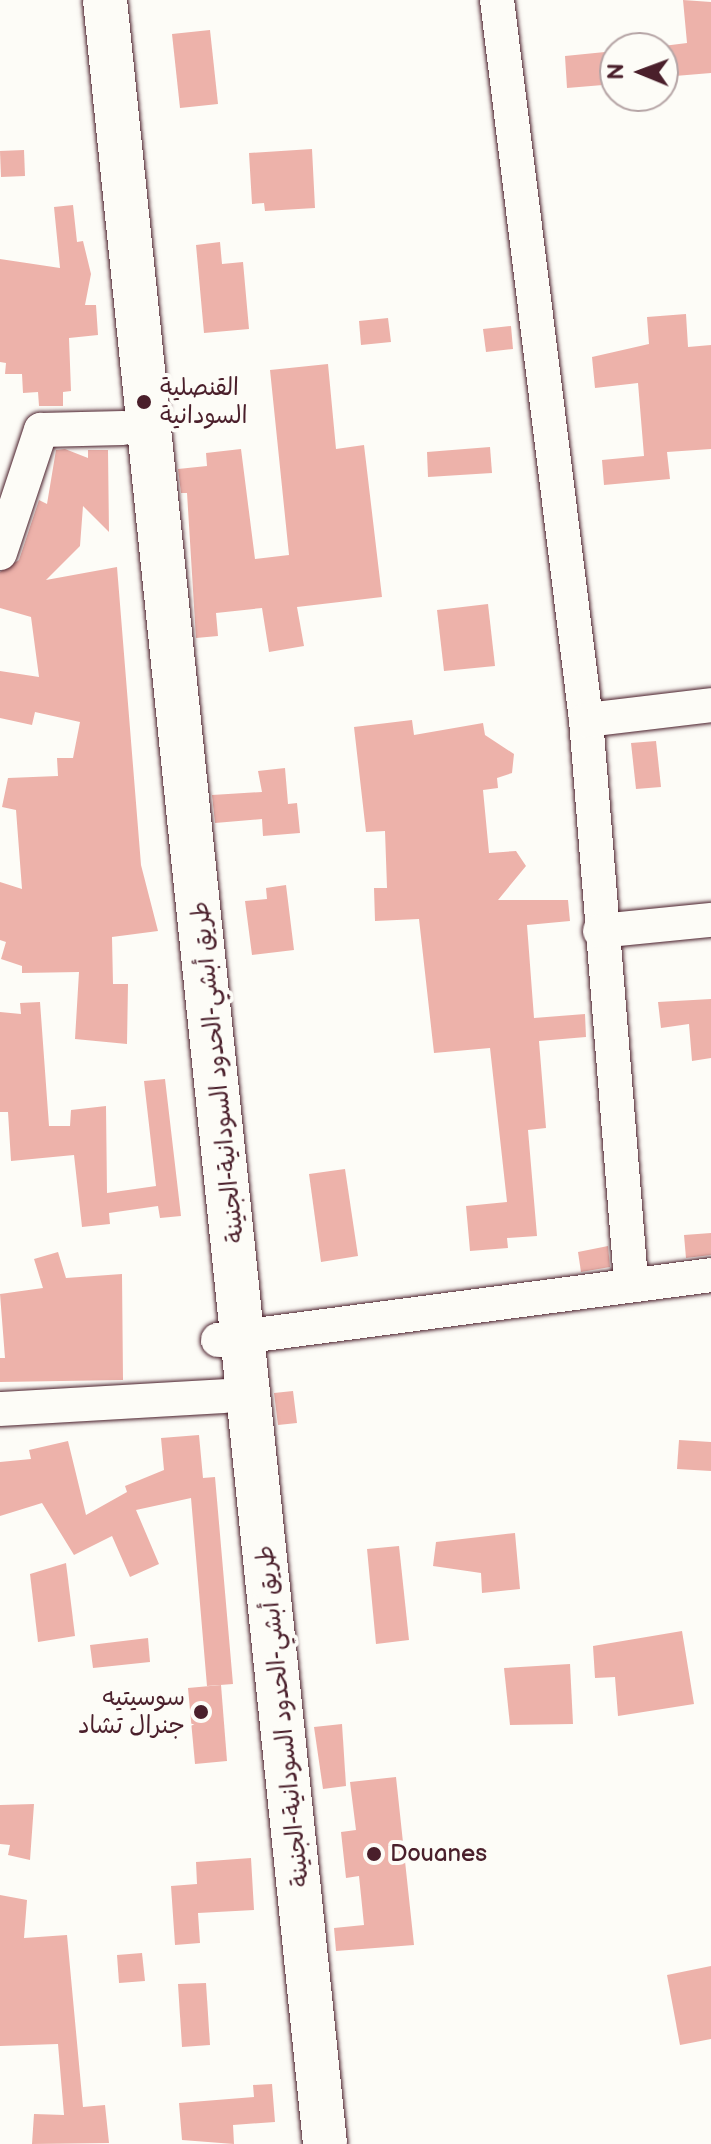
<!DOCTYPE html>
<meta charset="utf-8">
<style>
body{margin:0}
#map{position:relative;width:711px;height:2144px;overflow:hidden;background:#fdfcf7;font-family:"Balsamiq Sans","Playpen Sans Arabic",sans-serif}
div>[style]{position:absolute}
.building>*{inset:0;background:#edb2aa}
.roads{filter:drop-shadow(0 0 2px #4a1f2b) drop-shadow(0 0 2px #4a1f2b)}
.minor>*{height:34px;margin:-17px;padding:0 17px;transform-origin:17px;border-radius:17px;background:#fdfcf7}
.highway>*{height:44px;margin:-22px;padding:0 22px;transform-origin:22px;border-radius:22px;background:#fdfcf7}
.dots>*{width:22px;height:22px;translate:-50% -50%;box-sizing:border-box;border:4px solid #fdfcf7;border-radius:50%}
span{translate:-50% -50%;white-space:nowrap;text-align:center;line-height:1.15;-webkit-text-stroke:8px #fdfcf7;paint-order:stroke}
.poi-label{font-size:24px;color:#4a1f2b}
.left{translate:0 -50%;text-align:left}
.right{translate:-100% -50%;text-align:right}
.street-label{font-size:24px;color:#4a1f2b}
.north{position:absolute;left:599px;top:32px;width:80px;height:80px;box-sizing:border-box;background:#fdfcf7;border:2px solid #b5a4a5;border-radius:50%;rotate:271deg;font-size:22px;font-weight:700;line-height:32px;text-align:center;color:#4a1f2b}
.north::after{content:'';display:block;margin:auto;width:28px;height:36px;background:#4a1f2b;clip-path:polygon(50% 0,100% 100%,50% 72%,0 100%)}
</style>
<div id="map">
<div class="building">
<i style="clip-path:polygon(683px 0,711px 2px,711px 73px,663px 77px,663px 46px,687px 43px)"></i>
<i style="clip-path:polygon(210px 30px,218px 104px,180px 108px,172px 34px)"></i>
<i style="clip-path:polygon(615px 51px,615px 84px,567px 88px,565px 56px)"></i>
<i style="clip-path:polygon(312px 149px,315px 208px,265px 211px,264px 203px,252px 204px,249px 153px)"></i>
<i style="clip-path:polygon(24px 150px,25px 176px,1px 177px,0 151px)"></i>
<i style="clip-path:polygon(73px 205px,77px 242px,83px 241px,91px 274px,85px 305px,96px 305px,98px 335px,69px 338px,71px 391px,63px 392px,63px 406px,39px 406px,38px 392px,23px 393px,22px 374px,5px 374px,6px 363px,0 362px,0 259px,60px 268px,54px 207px)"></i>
<i style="clip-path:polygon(220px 242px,222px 264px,243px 262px,249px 329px,204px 333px,196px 245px)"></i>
<i style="clip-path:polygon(686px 314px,688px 347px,711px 345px,711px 449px,667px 452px,670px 479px,604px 485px,602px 460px,644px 456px,638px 383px,595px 388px,592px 357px,649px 344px,647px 317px)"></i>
<i style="clip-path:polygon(388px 318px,391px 342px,361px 345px,359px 321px)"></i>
<i style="clip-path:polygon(511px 326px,513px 349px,486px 352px,483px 329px)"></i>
<i style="clip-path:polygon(328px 364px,336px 449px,364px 445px,382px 597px,297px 607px,304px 646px,269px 652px,262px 608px,216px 613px,218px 636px,196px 638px,187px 493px,181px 493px,178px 469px,207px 466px,206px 453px,241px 449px,255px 559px,289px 555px,270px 370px)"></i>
<i style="clip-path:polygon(490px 447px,492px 473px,428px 477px,427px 452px)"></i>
<i style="clip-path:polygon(65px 449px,88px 458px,88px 450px,108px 450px,109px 532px,83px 506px,80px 546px,46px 580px,117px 567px,141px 865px,158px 931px,112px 937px,113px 984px,128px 984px,127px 1044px,75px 1039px,79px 972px,22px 973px,22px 966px,1px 959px,6px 942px,0 940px,0 882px,22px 889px,16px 810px,2px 807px,8px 778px,58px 776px,57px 758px,73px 758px,80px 722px,35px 712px,32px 725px,0 718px,0 671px,39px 677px,31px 617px,0 608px,0 572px,19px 560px,39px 500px,47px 504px,56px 450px)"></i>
<i style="clip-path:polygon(488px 604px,495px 666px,444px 671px,437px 610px)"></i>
<i style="clip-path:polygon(412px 720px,414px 735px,483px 723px,485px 735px,514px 754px,512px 773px,497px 778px,498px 788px,483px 790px,489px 853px,516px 851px,526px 866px,498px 900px,568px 900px,570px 921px,527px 925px,534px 1018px,585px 1014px,586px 1037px,539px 1041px,546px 1128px,528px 1130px,537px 1236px,507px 1238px,508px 1248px,470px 1251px,466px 1206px,507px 1202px,490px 1048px,434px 1053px,419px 919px,375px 921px,374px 888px,387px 888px,385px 831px,366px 832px,354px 727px)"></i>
<i style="clip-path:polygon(656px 741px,661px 787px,636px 789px,631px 743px)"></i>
<i style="clip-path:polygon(285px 768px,288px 804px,297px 803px,300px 833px,263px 836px,262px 819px,215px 823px,212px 795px,262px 792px,258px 771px)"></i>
<i style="clip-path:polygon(286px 885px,294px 950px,252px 955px,245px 901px,267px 899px,266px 888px)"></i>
<i style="clip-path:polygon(711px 999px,711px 1058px,692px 1061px,689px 1024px,661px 1028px,658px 1002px)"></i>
<i style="clip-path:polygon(40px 1002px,49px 1126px,70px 1126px,71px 1110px,106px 1106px,107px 1193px,156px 1186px,144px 1081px,165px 1079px,181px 1216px,160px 1218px,158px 1206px,109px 1213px,110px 1224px,82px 1227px,74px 1155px,11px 1161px,8px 1112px,0 1112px,0 1012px,21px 1014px,20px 1003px)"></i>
<i style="clip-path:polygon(345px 1169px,358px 1256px,321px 1262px,309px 1174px)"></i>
<i style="clip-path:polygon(711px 1233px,711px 1255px,686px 1258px,684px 1235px)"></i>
<i style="clip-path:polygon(608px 1246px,610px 1267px,581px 1272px,578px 1252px)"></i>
<i style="clip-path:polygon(58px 1252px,66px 1278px,122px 1274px,123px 1380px,0 1382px,0 1358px,5px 1358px,0 1294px,43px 1288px,34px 1259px)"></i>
<i style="clip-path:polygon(293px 1391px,297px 1423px,278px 1425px,274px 1393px)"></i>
<i style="clip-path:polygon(199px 1435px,203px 1478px,215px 1477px,233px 1684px,207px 1686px,191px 1498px,136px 1510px,159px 1564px,130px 1577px,112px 1536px,74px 1555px,42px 1503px,0 1516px,0 1462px,31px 1459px,29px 1450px,68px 1441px,86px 1515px,127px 1492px,125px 1486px,164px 1470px,161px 1438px)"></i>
<i style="clip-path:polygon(679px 1440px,711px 1442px,711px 1471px,677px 1469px)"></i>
<i style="clip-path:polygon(515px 1533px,520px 1589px,482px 1593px,481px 1573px,433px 1566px,436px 1542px)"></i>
<i style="clip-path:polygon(399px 1546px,409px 1640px,376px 1644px,367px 1549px)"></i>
<i style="clip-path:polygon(66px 1563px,75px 1636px,38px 1642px,30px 1574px)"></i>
<i style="clip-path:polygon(682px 1631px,694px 1704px,618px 1716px,615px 1677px,595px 1678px,593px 1646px)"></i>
<i style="clip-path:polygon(148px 1638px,150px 1662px,93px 1668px,90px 1645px)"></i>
<i style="clip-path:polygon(570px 1664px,573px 1724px,510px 1725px,504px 1668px)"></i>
<i style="clip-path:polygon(221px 1685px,227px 1761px,195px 1764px,188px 1688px)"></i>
<i style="clip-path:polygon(342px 1724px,346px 1786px,323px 1789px,314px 1727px)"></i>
<i style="clip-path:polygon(396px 1777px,414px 1945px,336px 1951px,334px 1928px,364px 1925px,359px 1876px,346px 1878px,341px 1832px,356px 1830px,350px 1782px)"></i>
<i style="clip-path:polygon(34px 1804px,30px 1860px,8px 1855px,10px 1845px,0 1844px,0 1805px)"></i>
<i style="clip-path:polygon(251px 1858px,254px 1910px,198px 1913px,200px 1943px,175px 1945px,171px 1886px,197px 1884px,196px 1862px)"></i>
<i style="clip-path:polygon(0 1895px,27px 1900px,24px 1938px,67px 1935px,83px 2107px,105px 2105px,109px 2143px,32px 2144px,34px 2114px,64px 2115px,58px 2044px,0 2046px)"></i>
<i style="clip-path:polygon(142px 1953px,145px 1981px,119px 1983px,117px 1955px)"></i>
<i style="clip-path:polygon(711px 1966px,711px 2039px,680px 2045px,667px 1975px)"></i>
<i style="clip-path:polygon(206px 1983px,210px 2045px,182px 2047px,178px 1984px)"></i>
<i style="clip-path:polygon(272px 2084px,275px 2122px,233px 2125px,234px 2144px,182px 2140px,179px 2103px,254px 2097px,253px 2085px)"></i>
</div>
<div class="roads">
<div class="minor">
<i style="left:497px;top:0;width:725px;rotate:82.95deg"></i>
<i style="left:586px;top:720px;width:563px;rotate:85.41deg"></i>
<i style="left:0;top:553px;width:130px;rotate:-71.6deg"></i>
<i style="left:41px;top:430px;width:82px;rotate:-1.4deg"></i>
<i style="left:586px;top:720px;width:126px;rotate:-6.8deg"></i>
<i style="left:600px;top:931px;width:112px;rotate:-5.7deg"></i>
<i style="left:218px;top:1340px;width:497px;rotate:-7.5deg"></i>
<i style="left:0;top:1409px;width:224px;rotate:-3.3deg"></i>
</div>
<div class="highway">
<i style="left:105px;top:0;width:2155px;rotate:84.14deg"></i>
</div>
</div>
<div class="dots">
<i style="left:144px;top:402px;background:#4a1f2b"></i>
<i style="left:201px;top:1712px;background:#4a1f2b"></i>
<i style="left:374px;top:1854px;background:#4a1f2b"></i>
</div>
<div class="poi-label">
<span class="left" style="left:160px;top:402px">القنصلية<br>السودانية</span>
<span class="right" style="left:185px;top:1712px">سوسيتيه<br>جنرال تشاد</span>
<span class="left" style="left:390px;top:1854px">Douanes</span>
</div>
<div class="street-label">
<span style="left:218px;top:1072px;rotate:-96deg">طريق أبشي-الحدود السودانية-الجنينة</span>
<span style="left:283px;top:1716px;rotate:-96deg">طريق أبشي-الحدود السودانية-الجنينة</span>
</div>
<div class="north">N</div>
</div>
